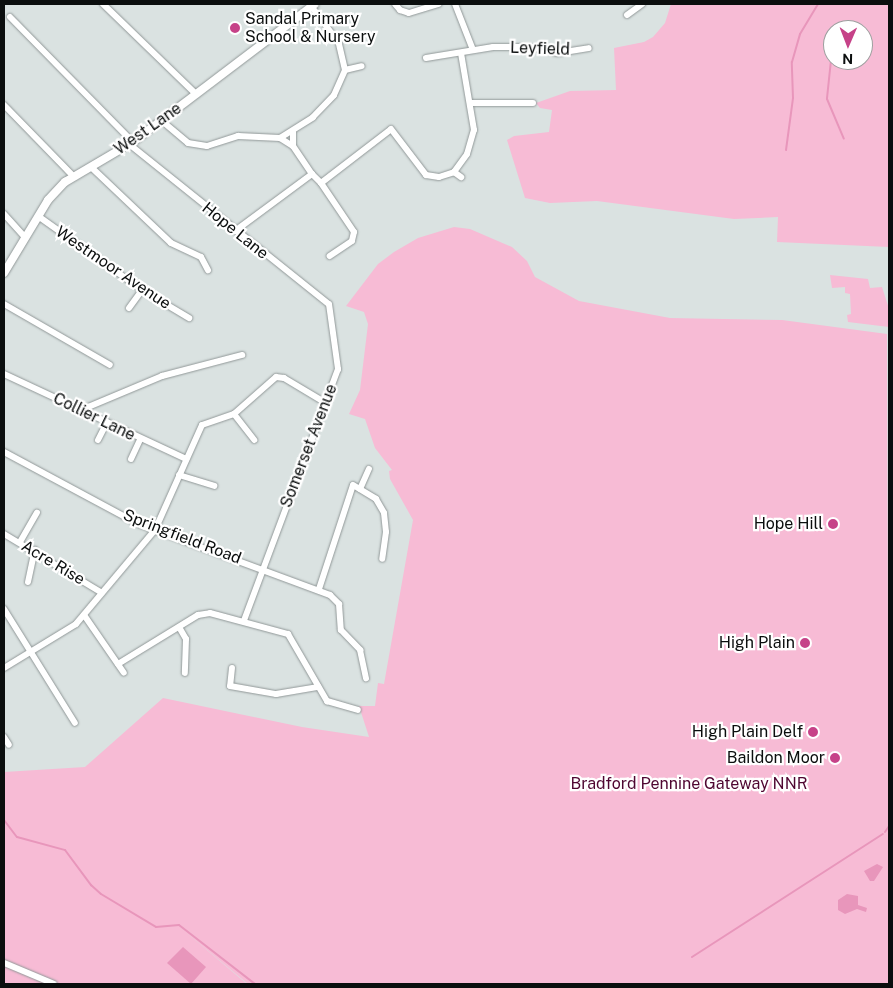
<!DOCTYPE html>
<style>
body{margin:0}
#map{position:relative;width:893px;height:988px;overflow:hidden;background:#dae2e1;font-family:"Public Sans",sans-serif}
div>[style]{position:absolute}
.green>*{inset:0;background:#f7bbd5}
.water>*{inset:0;background:#e896bb}
.stream>*{height:2px;margin:-1px;padding:0 1px;transform-origin:1px;border-radius:1px;background:#e896bb}
.roads{filter:drop-shadow(0 0 1px #919898) drop-shadow(0 0 1px #919898)}
.minor>*{height:6px;margin:-3px;padding:0 3px;transform-origin:3px;border-radius:3px;background:#fff}
.tertiary>*{height:8px;margin:-4px;padding:0 4px;transform-origin:4px;border-radius:4px;background:#fff}
.dots>*{width:14px;height:14px;translate:-50% -50%;box-sizing:border-box;border:2px solid #fff;border-radius:50%}
span{translate:-50% -50%;white-space:nowrap;text-align:center;line-height:1.15;-webkit-text-stroke:4.5px #fff;paint-order:stroke}
.poi-label{font-size:16px;color:#0b0e0e}
.left{translate:0 -50%;text-align:left}
.right{translate:-100% -50%;text-align:right}
.street-label{font-size:16px;color:#0b0e0e}
.park-label{font-size:16px;color:#4f0631}
.frame{position:absolute;inset:0;border:5px solid #0b0e0e;pointer-events:none}
.north{position:absolute;left:823px;top:20px;width:50px;height:50px;box-sizing:border-box;background:#fff;border:1px solid #9d9f9f;border-radius:50%;rotate:181deg;font-size:14px;font-weight:700;line-height:20px;text-align:center;color:#0b0e0e}
.north::after{content:'';display:block;margin:auto;width:18px;height:22px;background:#c64288;clip-path:polygon(50% 0,100% 100%,50% 72%,0 100%)}
</style>
<div id="map">
<div class="green">
<i style="clip-path:polygon(evenodd,671px 4px,889px 4px,889px 247px,777px 242px,778px 217px,734px 219px,597px 201px,550px 203px,525px 198px,507px 140px,514px 136px,549px 132px,552px 110px,540px 108px,536px 103px,570px 91px,616px 90px,614px 48px,644px 42px,653px 37px,665px 23px,671px 4px,833px 30px,863px 30px,863px 60px,833px 60px,833px 30px)"></i>
<i style="clip-path:polygon(454px 227px,470px 229px,512px 247px,527px 261px,535px 277px,579px 301px,670px 318px,782px 320px,887px 334px,889px 984px,248px 984px,182px 929px,247px 984px,4px 984px,4px 772px,85px 767px,163px 698px,302px 727px,369px 737px,359px 706px,375px 706px,378px 683px,384px 684px,413px 520px,390px 479px,389px 471px,392px 470px,375px 448px,365px 419px,349px 414px,360px 390px,368px 324px,364px 312px,346px 306px,378px 264px,394px 252px,418px 238px)"></i>
<i style="clip-path:polygon(830px 275px,868px 279px,870px 288px,882px 287px,889px 309px,889px 327px,848px 322px,847px 315px,851px 314px,850px 294px,845px 293px,845px 287px,832px 288px)"></i>
</div>
<div class="water">
<i style="clip-path:polygon(877px 864px,883px 867px,874px 881px,870px 881px,864px 871px)"></i>
<i style="clip-path:polygon(847px 894px,858px 896px,858px 905px,867px 908px,866px 912px,857px 909px,845px 914px,838px 910px,838px 900px)"></i>
<i style="clip-path:polygon(183px 947px,206px 967px,191px 984px,167px 963px)"></i>
</div>
<div class="stream">
<i style="left:831px;top:60px;width:39px;rotate:96deg"></i>
<i style="left:827px;top:99px;width:43px;rotate:67deg"></i>
<i style="left:786px;top:150px;width:52px;rotate:-82.3deg"></i>
<i style="left:793px;top:98px;width:36px;rotate:-92deg"></i>
<i style="left:792px;top:62px;width:29px;rotate:-74deg"></i>
<i style="left:800px;top:34px;width:35px;rotate:-59deg"></i>
<i style="left:4px;top:820px;width:21px;rotate:53deg"></i>
<i style="left:17px;top:837px;width:50px;rotate:15.2deg"></i>
<i style="left:65px;top:850px;width:44px;rotate:53.4deg"></i>
<i style="left:91px;top:885px;width:13px;rotate:42deg"></i>
<i style="left:101px;top:894px;width:64px;rotate:31deg"></i>
<i style="left:156px;top:927px;width:23px;rotate:-5deg"></i>
<i style="left:179px;top:925px;width:96px;rotate:37.8deg"></i>
<i style="left:885px;top:832px;width:7px;rotate:-56deg"></i>
<i style="left:692px;top:957px;width:227px;rotate:-32.8deg"></i>
</div>
<div class="roads">
<div class="minor">
<i style="left:103px;top:4px;width:129px;rotate:44.1deg"></i>
<i style="left:395px;top:4px;width:8px;rotate:50deg"></i>
<i style="left:400px;top:10px;width:9px;rotate:18deg"></i>
<i style="left:409px;top:13px;width:31px;rotate:-17deg"></i>
<i style="left:455px;top:4px;width:49px;rotate:68.6deg"></i>
<i style="left:627px;top:15px;width:19px;rotate:-36deg"></i>
<i style="left:10px;top:17px;width:175px;rotate:45.5deg"></i>
<i style="left:426px;top:58px;width:68px;rotate:-9.3deg"></i>
<i style="left:493px;top:47px;width:38px"></i>
<i style="left:531px;top:47px;width:28px;rotate:13deg"></i>
<i style="left:558px;top:53px;width:31px;rotate:-9deg"></i>
<i style="left:345px;top:70px;width:17px;rotate:-13deg"></i>
<i style="left:471px;top:103px;width:62px"></i>
<i style="left:4px;top:105px;width:100px;rotate:45.8deg"></i>
<i style="left:162px;top:121px;width:34px;rotate:40deg"></i>
<i style="left:188px;top:143px;width:19px;rotate:9deg"></i>
<i style="left:207px;top:146px;width:33px;rotate:-18deg"></i>
<i style="left:238px;top:136px;width:42px;rotate:2.7deg"></i>
<i style="left:280px;top:138px;width:39px;rotate:-32deg"></i>
<i style="left:313px;top:117px;width:30px;rotate:-46deg"></i>
<i style="left:334px;top:95px;width:27px;rotate:-66deg"></i>
<i style="left:345px;top:70px;width:28px;rotate:-103deg"></i>
<i style="left:339px;top:43px;width:46px;rotate:-127.1deg"></i>
<i style="left:280px;top:138px;width:15px;rotate:32deg"></i>
<i style="left:293px;top:146px;width:14px;rotate:-90deg"></i>
<i style="left:129px;top:144px;width:256px;rotate:38.7deg"></i>
<i style="left:329px;top:304px;width:66px;rotate:82.1deg"></i>
<i style="left:338px;top:369px;width:268px;rotate:110.5deg"></i>
<i style="left:293px;top:146px;width:34px;rotate:56deg"></i>
<i style="left:91px;top:167px;width:110px;rotate:43.5deg"></i>
<i style="left:171px;top:243px;width:33px;rotate:25deg"></i>
<i style="left:201px;top:257px;width:15px;rotate:62deg"></i>
<i style="left:454px;top:172px;width:22px;rotate:-54deg"></i>
<i style="left:467px;top:154px;width:25px;rotate:-74deg"></i>
<i style="left:474px;top:130px;width:78px;rotate:-99.6deg"></i>
<i style="left:321px;top:183px;width:59px;rotate:56deg"></i>
<i style="left:354px;top:232px;width:9px;rotate:103deg"></i>
<i style="left:352px;top:241px;width:27px;rotate:146deg"></i>
<i style="left:4px;top:214px;width:31px;rotate:48deg"></i>
<i style="left:38px;top:216px;width:128px;rotate:35.4deg"></i>
<i style="left:142px;top:290px;width:55px;rotate:30.8deg"></i>
<i style="left:235px;top:231px;width:96px;rotate:-36.5deg"></i>
<i style="left:312px;top:174px;width:13px;rotate:45deg"></i>
<i style="left:321px;top:183px;width:88px;rotate:-37.6deg"></i>
<i style="left:391px;top:129px;width:58px;rotate:52.7deg"></i>
<i style="left:426px;top:175px;width:13px;rotate:9deg"></i>
<i style="left:439px;top:177px;width:16px;rotate:-18deg"></i>
<i style="left:454px;top:172px;width:9px;rotate:36deg"></i>
<i style="left:4px;top:304px;width:122px;rotate:29.9deg"></i>
<i style="left:129px;top:308px;width:22px;rotate:-54deg"></i>
<i style="left:4px;top:374px;width:201px;rotate:25deg"></i>
<i style="left:81px;top:410px;width:88px;rotate:-22.8deg"></i>
<i style="left:162px;top:376px;width:83px;rotate:-14.7deg"></i>
<i style="left:234px;top:414px;width:33px;rotate:52deg"></i>
<i style="left:98px;top:440px;width:20px;rotate:-63deg"></i>
<i style="left:4px;top:452px;width:152px;rotate:28.2deg"></i>
<i style="left:138px;top:524px;width:205px;rotate:20.3deg"></i>
<i style="left:330px;top:595px;width:13px;rotate:45deg"></i>
<i style="left:339px;top:604px;width:26px;rotate:86deg"></i>
<i style="left:341px;top:630px;width:28px;rotate:46deg"></i>
<i style="left:360px;top:650px;width:29px;rotate:78deg"></i>
<i style="left:131px;top:459px;width:21px;rotate:-65deg"></i>
<i style="left:179px;top:475px;width:37px;rotate:17deg"></i>
<i style="left:360px;top:489px;width:22px;rotate:-66deg"></i>
<i style="left:4px;top:534px;width:114px;rotate:31deg"></i>
<i style="left:20px;top:542px;width:34px;rotate:-60deg"></i>
<i style="left:28px;top:582px;width:33px;rotate:-78deg"></i>
<i style="left:319px;top:589px;width:109px;rotate:-71.9deg"></i>
<i style="left:353px;top:485px;width:27px;rotate:31deg"></i>
<i style="left:376px;top:499px;width:16px;rotate:60deg"></i>
<i style="left:384px;top:513px;width:19px;rotate:84deg"></i>
<i style="left:386px;top:532px;width:27px;rotate:98deg"></i>
<i style="left:4px;top:609px;width:134px;rotate:58.1deg"></i>
<i style="left:84px;top:615px;width:70px;rotate:55.4deg"></i>
<i style="left:179px;top:627px;width:14px;rotate:60deg"></i>
<i style="left:186px;top:639px;width:34px;rotate:92deg"></i>
<i style="left:118px;top:664px;width:94px;rotate:-31.5deg"></i>
<i style="left:198px;top:615px;width:12px;rotate:-9deg"></i>
<i style="left:210px;top:613px;width:81px;rotate:15.1deg"></i>
<i style="left:288px;top:634px;width:78px;rotate:59.8deg"></i>
<i style="left:327px;top:701px;width:32px;rotate:16deg"></i>
<i style="left:4px;top:668px;width:84px;rotate:-31.4deg"></i>
<i style="left:76px;top:624px;width:123px;rotate:-50deg"></i>
<i style="left:155px;top:530px;width:115px;rotate:-65.9deg"></i>
<i style="left:202px;top:425px;width:34px;rotate:-19deg"></i>
<i style="left:234px;top:414px;width:56px;rotate:-41.4deg"></i>
<i style="left:276px;top:377px;width:8px;rotate:7deg"></i>
<i style="left:284px;top:378px;width:49px;rotate:30.8deg"></i>
<i style="left:232px;top:668px;width:18px;rotate:96deg"></i>
<i style="left:230px;top:686px;width:47px;rotate:9.9deg"></i>
<i style="left:276px;top:694px;width:43px;rotate:-9.5deg"></i>
<i style="left:4px;top:737px;width:9px;rotate:58deg"></i>
<i style="left:4px;top:963px;width:54px;rotate:22.8deg"></i>
</div>
<div class="tertiary">
<i style="left:4px;top:273px;width:85px;rotate:-58.9deg"></i>
<i style="left:48px;top:200px;width:25px;rotate:-47deg"></i>
<i style="left:65px;top:182px;width:79px;rotate:-30.5deg"></i>
<i style="left:133px;top:142px;width:228px;rotate:-37.2deg"></i>
</div>
</div>
<div class="dots">
<i style="left:235px;top:28px;background:#c64288"></i>
<i style="left:833px;top:524px;background:#c64288"></i>
<i style="left:805px;top:643px;background:#c64288"></i>
<i style="left:813px;top:732px;background:#c64288"></i>
<i style="left:835px;top:758px;background:#c64288"></i>
</div>
<div class="poi-label">
<span class="left" style="left:245px;top:28px">Sandal Primary<br>School &amp; Nursery</span>
<span class="right" style="left:823px;top:524px">Hope Hill</span>
<span class="right" style="left:795px;top:643px">High Plain</span>
<span class="right" style="left:803px;top:732px">High Plain Delf</span>
<span class="right" style="left:825px;top:758px">Baildon Moor</span>
</div>
<div class="street-label">
<span style="left:540px;top:49px;rotate:2deg">Leyfield</span>
<span style="left:148px;top:129px;rotate:-35deg">West Lane</span>
<span style="left:235px;top:231px;rotate:39deg">Hope Lane</span>
<span style="left:113px;top:268px;rotate:34deg">Westmoor Avenue</span>
<span style="left:94px;top:417px;rotate:26deg">Collier Lane</span>
<span style="left:309px;top:446px;rotate:-69deg">Somerset Avenue</span>
<span style="left:182px;top:537px;rotate:21deg">Springfield Road</span>
<span style="left:53px;top:563px;rotate:31deg">Acre Rise</span>
</div>
<div class="park-label">
<span style="left:689px;top:784px">Bradford Pennine Gateway NNR</span>
</div>
<div class="frame"></div>
<div class="north">N</div>
</div>
